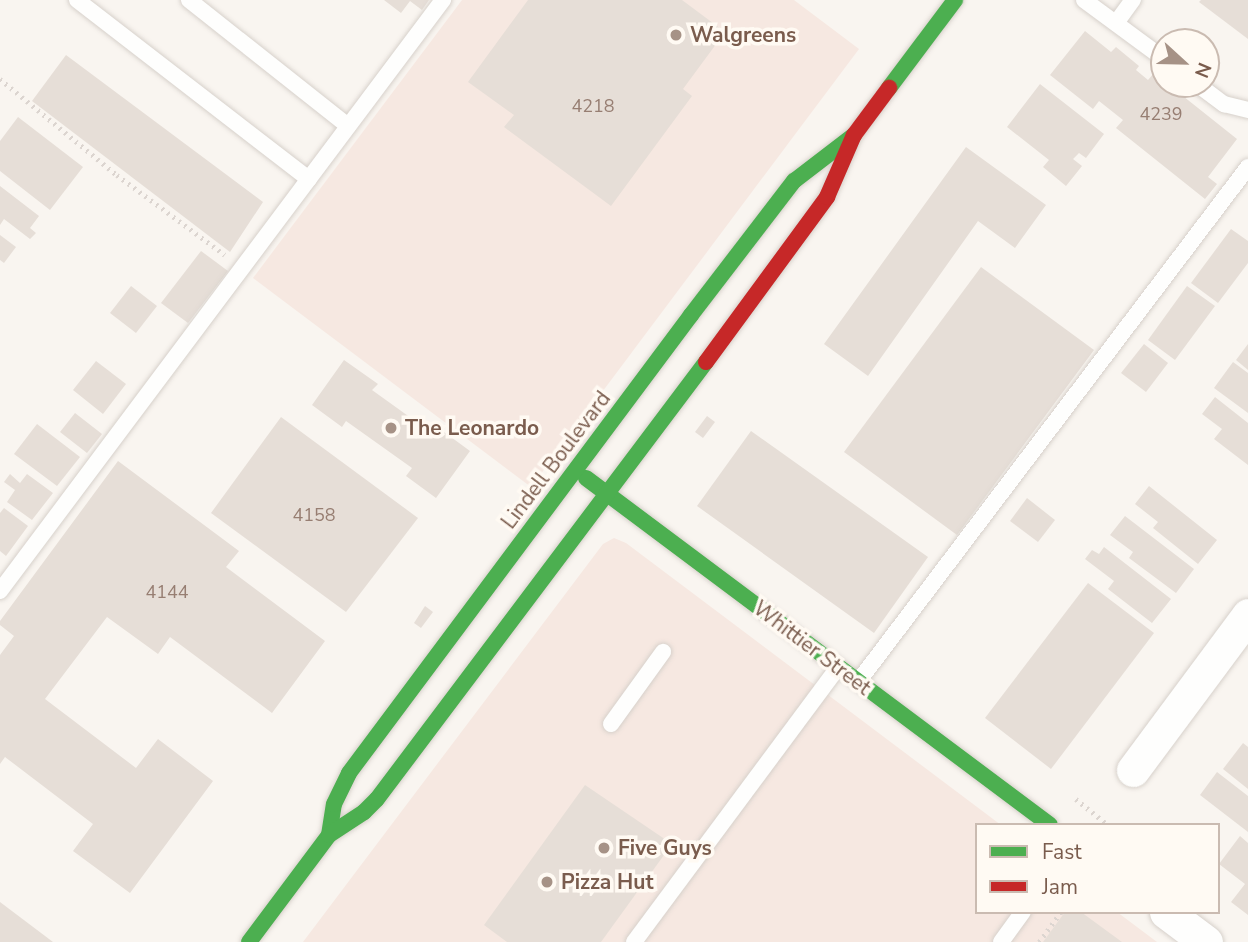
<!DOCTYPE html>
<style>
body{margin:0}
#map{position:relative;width:1248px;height:942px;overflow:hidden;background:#f9f5f0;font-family:"Nunito Sans",sans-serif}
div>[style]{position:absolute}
.commercial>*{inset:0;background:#f6e8e1}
.building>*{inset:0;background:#e6ded7}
.path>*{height:4.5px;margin-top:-2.25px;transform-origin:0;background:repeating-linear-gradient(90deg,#dcd5d0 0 2px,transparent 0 7px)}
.roads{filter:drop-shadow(0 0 2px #d7d1cb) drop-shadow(0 0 2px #d7d1cb)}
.lane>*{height:16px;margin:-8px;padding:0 8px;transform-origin:8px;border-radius:8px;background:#fefefd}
.street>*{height:33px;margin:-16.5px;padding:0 16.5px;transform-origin:16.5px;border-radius:16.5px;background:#fefefd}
.fast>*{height:16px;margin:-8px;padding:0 8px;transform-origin:8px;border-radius:8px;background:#4caf50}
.jam>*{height:16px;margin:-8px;padding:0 8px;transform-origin:8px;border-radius:8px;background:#c62828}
.dots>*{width:19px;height:19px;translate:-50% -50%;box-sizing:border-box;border:4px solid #fffaf3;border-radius:50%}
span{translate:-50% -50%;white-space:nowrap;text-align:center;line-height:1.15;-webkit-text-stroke:7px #fffaf3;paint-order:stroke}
.number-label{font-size:18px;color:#977e72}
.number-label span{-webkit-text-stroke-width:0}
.poi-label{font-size:21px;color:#7a5c4d;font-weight:700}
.left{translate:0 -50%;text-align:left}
.street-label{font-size:21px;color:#7a5c4d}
.legend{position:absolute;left:975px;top:823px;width:245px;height:91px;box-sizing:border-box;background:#fffaf3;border:2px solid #cabbb1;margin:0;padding:9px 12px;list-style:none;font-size:21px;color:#7a5c4d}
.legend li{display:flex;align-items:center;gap:14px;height:35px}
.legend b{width:35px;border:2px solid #cabbb1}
.north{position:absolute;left:1150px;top:28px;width:70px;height:70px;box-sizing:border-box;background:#fffaf3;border:2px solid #cabbb1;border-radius:50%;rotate:112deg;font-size:19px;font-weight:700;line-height:28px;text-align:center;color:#7a5c4d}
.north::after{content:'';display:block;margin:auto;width:24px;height:32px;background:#a69286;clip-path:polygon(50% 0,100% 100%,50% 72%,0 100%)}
</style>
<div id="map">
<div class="commercial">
<i style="clip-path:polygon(462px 0,794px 0,859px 49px,531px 487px,253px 278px)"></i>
<i style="clip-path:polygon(614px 538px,626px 543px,1001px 825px,977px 825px,977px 912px,1117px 912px,1157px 942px,303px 942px,603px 544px)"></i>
</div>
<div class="building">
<i style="clip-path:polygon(384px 0,429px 0,422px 10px,410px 1px,401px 13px)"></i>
<i style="clip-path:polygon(528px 0,682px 0,725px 32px,683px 89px,692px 96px,611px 206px,504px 127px,514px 115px,468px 82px)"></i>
<i style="clip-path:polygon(1201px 0,1248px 0,1248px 39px,1199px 2px)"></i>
<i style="clip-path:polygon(1085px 31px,1111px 52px,1116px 47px,1139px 66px,1136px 70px,1148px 80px,1154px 73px,1237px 139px,1208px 177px,1217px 184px,1205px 199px,1116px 128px,1123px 120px,1099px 101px,1093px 109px,1050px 75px)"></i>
<i style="clip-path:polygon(66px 55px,263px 202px,230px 252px,32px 101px)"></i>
<i style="clip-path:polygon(1040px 84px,1104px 134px,1086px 158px,1079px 153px,1073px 159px,1082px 166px,1066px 186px,1043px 167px,1049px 160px,1007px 127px)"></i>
<i style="clip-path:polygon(18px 117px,83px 167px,50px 210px,0 171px,0 141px)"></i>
<i style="clip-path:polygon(966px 147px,1046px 205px,1015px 248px,978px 221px,868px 376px,824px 344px)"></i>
<i style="clip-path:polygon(0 186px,39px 216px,30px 228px,36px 233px,30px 239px,4px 219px,0 225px)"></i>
<i style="clip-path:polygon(1231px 229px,1248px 241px,1248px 263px,1218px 303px,1191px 283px)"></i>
<i style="clip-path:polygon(0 235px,16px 247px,4px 263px,0 260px)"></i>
<i style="clip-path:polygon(201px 251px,228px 271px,188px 323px,161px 303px)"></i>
<i style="clip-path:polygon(981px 267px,1094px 350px,957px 535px,844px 452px)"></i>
<i style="clip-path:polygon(131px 286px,157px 306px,136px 333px,110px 313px)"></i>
<i style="clip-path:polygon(1187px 286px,1215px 306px,1175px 360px,1148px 340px)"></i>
<i style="clip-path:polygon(1144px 344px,1168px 363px,1146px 392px,1121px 373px)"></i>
<i style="clip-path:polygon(1248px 344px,1248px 370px,1236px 360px)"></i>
<i style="clip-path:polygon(344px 360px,378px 384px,372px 390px,436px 436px,440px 429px,470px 451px,436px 498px,406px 476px,412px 468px,346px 421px,342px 427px,312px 405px)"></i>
<i style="clip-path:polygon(96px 361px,126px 384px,103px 414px,73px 390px)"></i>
<i style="clip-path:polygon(1233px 362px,1248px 373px,1248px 413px,1214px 388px)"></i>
<i style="clip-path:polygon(1215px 397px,1248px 423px,1248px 465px,1214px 439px,1222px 429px,1202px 414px)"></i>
<i style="clip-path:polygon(75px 413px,102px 434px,87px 453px,60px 432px)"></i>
<i style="clip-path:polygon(707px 416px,715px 422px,703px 438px,695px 432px)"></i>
<i style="clip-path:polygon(281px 417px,418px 518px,346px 612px,211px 513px)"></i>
<i style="clip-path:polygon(37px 424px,80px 457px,57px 486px,14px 454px)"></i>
<i style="clip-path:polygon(751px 431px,928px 557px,874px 633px,697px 506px)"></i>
<i style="clip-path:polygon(118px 461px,239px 551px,226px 567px,325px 641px,272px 713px,170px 637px,158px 654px,107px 617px,45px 699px,136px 768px,158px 739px,213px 781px,130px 893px,73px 851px,93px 824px,5px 757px,0 764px,0 655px,14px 636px,0 625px,0 621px)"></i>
<i style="clip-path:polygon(10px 474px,20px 483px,27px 474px,53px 493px,32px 520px,7px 502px,15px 490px,4px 482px)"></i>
<i style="clip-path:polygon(1149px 486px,1217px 540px,1198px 564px,1153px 528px,1158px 522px,1135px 504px)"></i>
<i style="clip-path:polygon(1027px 498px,1055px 520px,1038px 542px,1010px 521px)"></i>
<i style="clip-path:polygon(4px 508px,28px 526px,6px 556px,0 551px,0 513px)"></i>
<i style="clip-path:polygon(1125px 516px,1194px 569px,1176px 593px,1129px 558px,1133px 552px,1110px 535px)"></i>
<i style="clip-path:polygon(1104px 547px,1171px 599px,1152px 623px,1108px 589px,1114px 581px,1085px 559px,1092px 550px,1099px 554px)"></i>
<i style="clip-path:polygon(1088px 583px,1154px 633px,1051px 769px,985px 718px)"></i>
<i style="clip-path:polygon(425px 606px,433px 612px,421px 628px,414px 623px)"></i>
<i style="clip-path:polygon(1243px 743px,1248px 747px,1248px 789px,1223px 769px)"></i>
<i style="clip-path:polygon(1217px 772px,1248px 796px,1248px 832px,1200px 795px)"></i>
<i style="clip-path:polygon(585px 785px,672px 844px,601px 942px,507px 942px,484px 925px)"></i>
<i style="clip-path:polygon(1240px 836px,1248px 843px,1248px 915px,1231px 902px,1245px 884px,1219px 864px)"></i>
<i style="clip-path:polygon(0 902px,53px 942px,0 942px)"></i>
<i style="clip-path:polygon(1065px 912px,1081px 912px,1122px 942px,1043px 942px)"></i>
</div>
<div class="path">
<i style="left:0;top:79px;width:151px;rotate:39.4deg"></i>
<i style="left:117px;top:175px;width:134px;rotate:36.5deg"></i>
<i style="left:1076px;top:799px;width:41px;rotate:39.1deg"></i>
<i style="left:1039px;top:942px;width:37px;rotate:-54deg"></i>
</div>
<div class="roads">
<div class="lane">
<i style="left:77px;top:0;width:293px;rotate:37.7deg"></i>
<i style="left:189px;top:0;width:203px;rotate:38.4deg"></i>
<i style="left:1084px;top:0;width:99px;rotate:36.4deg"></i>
<i style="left:1116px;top:23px;width:29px;rotate:-54deg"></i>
<i style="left:1197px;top:84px;width:34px;rotate:37deg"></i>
<i style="left:1224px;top:104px;width:25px;rotate:14deg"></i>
<i style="left:0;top:591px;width:739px;rotate:-53.15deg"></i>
<i style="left:858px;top:682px;width:646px;rotate:-52.86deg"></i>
<i style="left:611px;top:724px;width:89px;rotate:-54.2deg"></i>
<i style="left:634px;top:942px;width:342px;rotate:-53.4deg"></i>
<i style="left:1001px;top:942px;width:37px;rotate:-54deg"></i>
</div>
<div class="street">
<i style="left:1133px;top:770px;width:193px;rotate:-53.4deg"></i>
<i style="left:1166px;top:912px;width:50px;rotate:36.9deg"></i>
</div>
<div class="fast">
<i style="left:889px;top:88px;width:110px;rotate:-53.1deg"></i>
<i style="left:586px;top:478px;width:579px;rotate:36.79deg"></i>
<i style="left:329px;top:835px;width:31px;rotate:-81deg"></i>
<i style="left:334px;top:804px;width:34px;rotate:-64deg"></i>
<i style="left:349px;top:773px;width:572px;rotate:-53.25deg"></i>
<i style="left:691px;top:315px;width:169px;rotate:-52.5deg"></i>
<i style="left:794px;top:181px;width:76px;rotate:-37.5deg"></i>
<i style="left:249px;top:942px;width:134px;rotate:-53.2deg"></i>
<i style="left:329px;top:835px;width:42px;rotate:-33.3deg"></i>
<i style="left:364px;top:812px;width:18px;rotate:-45deg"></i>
<i style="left:377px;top:799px;width:547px;rotate:-53.03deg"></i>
</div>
<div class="jam">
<i style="left:706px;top:362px;width:205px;rotate:-53.7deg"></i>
<i style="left:827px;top:197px;width:68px;rotate:-66.5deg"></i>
<i style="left:854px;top:135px;width:59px;rotate:-53.3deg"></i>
</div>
</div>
<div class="dots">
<i style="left:676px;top:35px;background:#a69286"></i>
<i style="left:391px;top:428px;background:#a69286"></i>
<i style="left:604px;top:848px;background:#a69286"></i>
<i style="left:547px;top:882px;background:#a69286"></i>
</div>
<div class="number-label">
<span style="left:593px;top:106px">4218</span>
<span style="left:1161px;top:114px">4239</span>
<span style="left:314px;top:515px">4158</span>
<span style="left:167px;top:592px">4144</span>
</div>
<div class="poi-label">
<span class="left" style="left:690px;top:35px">Walgreens</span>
<span class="left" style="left:405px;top:428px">The Leonardo</span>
<span class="left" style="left:618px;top:848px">Five Guys</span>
<span class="left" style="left:561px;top:882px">Pizza Hut</span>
</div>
<div class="street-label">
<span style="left:556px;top:460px;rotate:-53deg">Lindell Boulevard</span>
<span style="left:812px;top:648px;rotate:37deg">Whittier Street</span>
</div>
<ul class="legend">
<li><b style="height:9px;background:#4caf50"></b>Fast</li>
<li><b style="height:9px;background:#c62828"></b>Jam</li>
</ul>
<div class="north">N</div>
</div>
